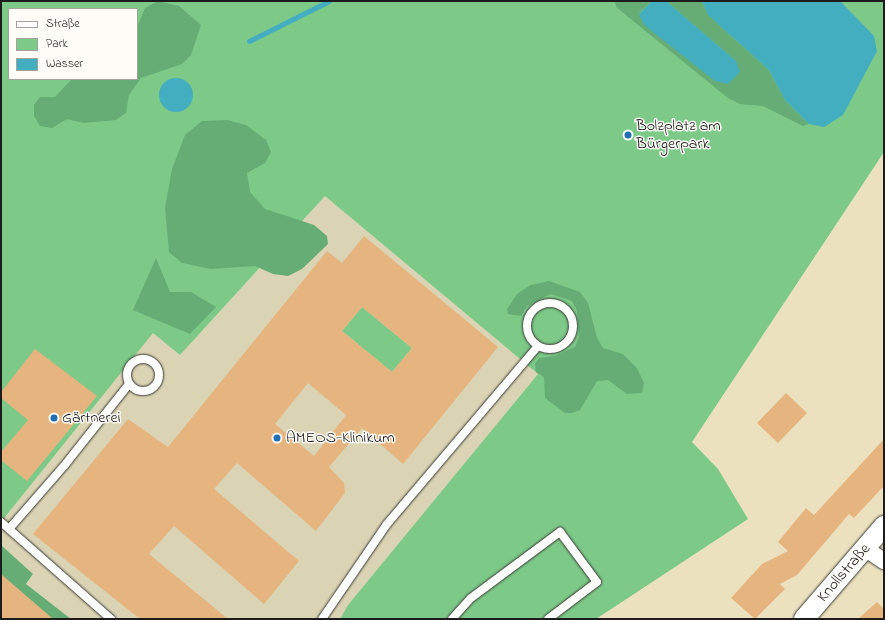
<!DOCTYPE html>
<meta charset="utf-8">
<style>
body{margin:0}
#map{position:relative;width:885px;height:620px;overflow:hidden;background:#ebe1bf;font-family:"Indie Flower",sans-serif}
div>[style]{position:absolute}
.built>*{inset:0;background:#dad4b4}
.green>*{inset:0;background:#7cc988}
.forest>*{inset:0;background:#65ad74}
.water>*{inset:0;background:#42aec0}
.round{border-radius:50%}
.stream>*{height:5px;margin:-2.5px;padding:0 2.5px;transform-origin:2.5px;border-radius:2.5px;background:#42aec0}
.building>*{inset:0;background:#e6b57f}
.roads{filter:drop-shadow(0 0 1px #3b3a34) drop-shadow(0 0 1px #3b3a34)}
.service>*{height:8px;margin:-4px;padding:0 4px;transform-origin:4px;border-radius:4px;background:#fff}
.service>.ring{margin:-4px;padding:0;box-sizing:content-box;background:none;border:8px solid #fff;border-radius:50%}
.minor>*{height:16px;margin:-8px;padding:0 8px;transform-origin:8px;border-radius:8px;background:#fff}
.tertiary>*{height:20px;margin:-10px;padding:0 10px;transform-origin:10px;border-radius:10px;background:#fff}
.dots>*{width:11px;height:11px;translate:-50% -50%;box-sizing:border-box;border:2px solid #fdfcf7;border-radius:50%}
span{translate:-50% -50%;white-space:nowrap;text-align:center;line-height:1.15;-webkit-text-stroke:3px #fdfcf7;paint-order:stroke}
.poi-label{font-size:16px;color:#1c1c1c}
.left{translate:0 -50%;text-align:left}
.street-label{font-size:16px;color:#1c1c1c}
.frame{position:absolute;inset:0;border:2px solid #1c1c1c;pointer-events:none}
.legend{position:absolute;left:8px;top:8px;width:130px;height:72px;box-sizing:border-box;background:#fdfcf7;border:1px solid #a3a29f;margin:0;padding:5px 7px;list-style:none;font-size:12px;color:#1c1c1c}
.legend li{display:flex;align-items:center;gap:8px;height:20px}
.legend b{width:20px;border:1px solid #a3a29f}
</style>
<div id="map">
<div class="built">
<i style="clip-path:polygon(325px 196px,538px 374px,348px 605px,340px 619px,71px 619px,26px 584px,33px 574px,1px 545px,1px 522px,153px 332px,180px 355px)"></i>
</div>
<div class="green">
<i style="clip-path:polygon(evenodd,1px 1px,884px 1px,884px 152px,692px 442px,718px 469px,748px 519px,596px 619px,340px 619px,348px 605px,538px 374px,325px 196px,180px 355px,153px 333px,1px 522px,1px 1px,9px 9px,137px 9px,137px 79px,9px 79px,9px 9px)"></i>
<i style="clip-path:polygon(362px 307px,412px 348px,392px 372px,342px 331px)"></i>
</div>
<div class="forest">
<i style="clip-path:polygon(158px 1px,179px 6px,201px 25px,191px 55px,182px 64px,141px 78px,129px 95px,126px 113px,116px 120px,84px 123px,67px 119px,52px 128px,40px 126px,34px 116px,34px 105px,40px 97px,55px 97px,72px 79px,137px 79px,138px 25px,145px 8px)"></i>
<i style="clip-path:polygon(615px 1px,652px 1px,639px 13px,736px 61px,666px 1px,702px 1px,708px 15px,769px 70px,785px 100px,809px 124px,803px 126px,763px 106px,740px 104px,728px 98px,616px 7px)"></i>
<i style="clip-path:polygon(227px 120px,246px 125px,266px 140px,271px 152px,265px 163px,247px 173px,250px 192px,265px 209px,314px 225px,327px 236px,328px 244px,302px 269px,288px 276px,273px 274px,255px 266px,211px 269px,182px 263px,169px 252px,165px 208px,172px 169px,185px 135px,202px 121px)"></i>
<i style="clip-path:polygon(156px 258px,170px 292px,191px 292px,216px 307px,190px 334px,133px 310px)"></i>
<i style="clip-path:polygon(549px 281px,580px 292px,588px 303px,597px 338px,603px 348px,623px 354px,637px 368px,644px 383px,642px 393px,627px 394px,608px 380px,597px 381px,580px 410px,572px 413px,565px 413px,545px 398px,544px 377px,536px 372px,535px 364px,539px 358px,555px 356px,575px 347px,579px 337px,577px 311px,572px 301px,551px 294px,527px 306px,521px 316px,508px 314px,507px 309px,517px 294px,531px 285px)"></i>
<i style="clip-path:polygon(1px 545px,33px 574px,26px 584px,71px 619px,1px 619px)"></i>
</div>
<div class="water">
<i style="clip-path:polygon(652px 1px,666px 1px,736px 61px,740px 72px,728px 84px,715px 81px,644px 25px,639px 14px)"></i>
<i style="clip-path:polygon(702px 1px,840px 1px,874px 36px,877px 51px,843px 115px,824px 127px,809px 124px,785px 100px,769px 70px,708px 15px)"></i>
<i class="round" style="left:159px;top:78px;width:34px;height:34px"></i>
</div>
<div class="stream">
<i style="left:249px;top:41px;width:89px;rotate:-26.6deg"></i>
</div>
<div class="building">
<i style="clip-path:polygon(evenodd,364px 236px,498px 347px,403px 464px,362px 428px,329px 467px,344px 483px,345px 493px,316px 531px,237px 463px,214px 489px,299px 561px,264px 604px,174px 526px,149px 554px,228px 619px,140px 619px,33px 534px,128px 419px,168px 447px,327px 251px,342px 263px,364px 236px,362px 307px,412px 348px,392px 372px,342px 331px,362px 307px,364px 236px,308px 383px,346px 415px,314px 456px,275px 424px,308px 383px)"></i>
<i style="clip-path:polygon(35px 349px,97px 396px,27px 481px,1px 460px,1px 452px,28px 420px,1px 398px,1px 392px)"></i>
<i style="clip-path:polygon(786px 393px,807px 413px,778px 443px,757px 423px)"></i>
<i style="clip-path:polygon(884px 439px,884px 486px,854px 518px,849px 514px,797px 575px,780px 584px,785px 589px,755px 619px,731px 598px,762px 564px,788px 551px,778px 542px,806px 508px,814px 515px)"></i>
<i style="clip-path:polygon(1px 574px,53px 619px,1px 619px)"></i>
<i style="clip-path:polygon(877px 602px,884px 609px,884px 619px,858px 619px)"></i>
</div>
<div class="roads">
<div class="service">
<i class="ring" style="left:527px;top:303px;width:38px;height:38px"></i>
<i class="ring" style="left:127px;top:359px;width:24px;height:24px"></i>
<i style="left:1px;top:522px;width:147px;rotate:41.4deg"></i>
<i style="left:9px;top:529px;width:84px;rotate:-48.9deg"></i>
<i style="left:64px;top:466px;width:105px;rotate:-51.6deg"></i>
<i style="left:322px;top:619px;width:115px;rotate:-55.6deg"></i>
<i style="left:387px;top:524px;width:233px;rotate:-49.7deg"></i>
<i style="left:452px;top:619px;width:28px;rotate:-48deg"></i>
<i style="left:471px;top:598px;width:111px;rotate:-36.6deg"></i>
<i style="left:560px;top:532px;width:62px;rotate:53.5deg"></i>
<i style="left:597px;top:582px;width:61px;rotate:142.9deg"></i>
</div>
<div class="minor">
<i style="left:866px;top:549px;width:22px;rotate:34deg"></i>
</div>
<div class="tertiary">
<i style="left:804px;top:619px;width:123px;rotate:-49.3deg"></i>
</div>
</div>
<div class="dots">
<i style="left:628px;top:135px;background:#1f6fb2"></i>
<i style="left:54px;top:418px;background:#1f6fb2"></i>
<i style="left:277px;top:438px;background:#1f6fb2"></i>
</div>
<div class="poi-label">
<span class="left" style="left:636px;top:135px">Bolzplatz am<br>Bürgerpark</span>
<span class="left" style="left:62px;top:418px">Gärtnerei</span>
<span class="left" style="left:286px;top:438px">AMEOS-Klinikum</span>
</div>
<div class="street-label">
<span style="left:844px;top:573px;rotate:-49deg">Knollstraße</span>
</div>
<div class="frame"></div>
<ul class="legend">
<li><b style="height:5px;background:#fff"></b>Straße</li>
<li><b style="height:11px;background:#7cc988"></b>Park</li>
<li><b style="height:11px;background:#42aec0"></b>Wasser</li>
</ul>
</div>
